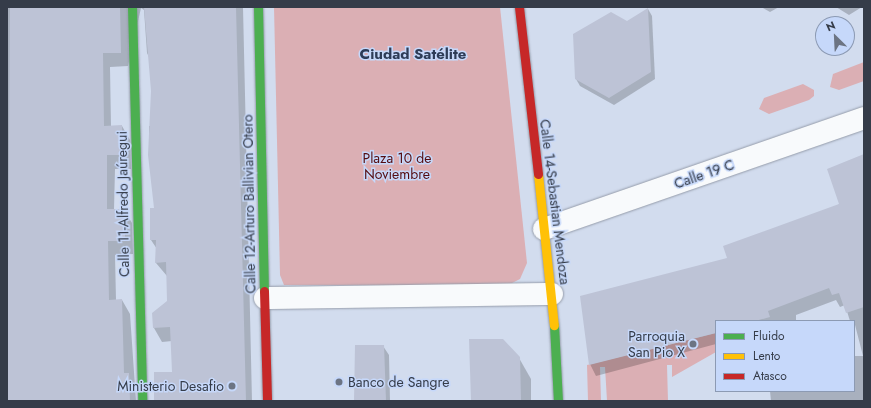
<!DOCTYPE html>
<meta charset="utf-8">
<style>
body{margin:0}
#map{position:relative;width:871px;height:408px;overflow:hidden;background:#d2dcee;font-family:Jost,sans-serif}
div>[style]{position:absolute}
.green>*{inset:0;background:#dbafb4}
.shadow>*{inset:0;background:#0003}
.building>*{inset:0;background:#bdc3d6}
.roads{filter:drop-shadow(0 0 1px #959caa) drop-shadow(0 0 1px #959caa)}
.street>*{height:22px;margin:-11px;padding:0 11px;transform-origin:11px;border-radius:11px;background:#f8fafc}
.fast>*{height:9px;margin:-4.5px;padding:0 4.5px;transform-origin:4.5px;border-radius:4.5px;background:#4caf50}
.slow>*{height:9px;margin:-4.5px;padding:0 4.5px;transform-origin:4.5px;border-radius:4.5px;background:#ffc107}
.jam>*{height:9px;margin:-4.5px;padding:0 4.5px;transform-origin:4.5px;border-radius:4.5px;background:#c62828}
.dots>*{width:11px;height:11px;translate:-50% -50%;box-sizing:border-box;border:2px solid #c6d8fa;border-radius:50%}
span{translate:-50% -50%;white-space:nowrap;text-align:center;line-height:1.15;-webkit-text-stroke:3px #c6d8fa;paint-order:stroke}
.park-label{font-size:14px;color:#550c10}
.street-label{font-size:14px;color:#353c49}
.poi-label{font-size:14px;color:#353c49}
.right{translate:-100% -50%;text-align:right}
.left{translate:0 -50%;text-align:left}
.neighbourhood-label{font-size:15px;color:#2e3c57;font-weight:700}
.frame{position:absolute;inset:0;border:8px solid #353c49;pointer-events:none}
.legend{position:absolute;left:715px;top:320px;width:140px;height:72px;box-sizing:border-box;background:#c6d8fa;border:1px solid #8c9ab3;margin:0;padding:5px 7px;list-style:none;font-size:12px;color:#353c49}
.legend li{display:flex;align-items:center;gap:8px;height:20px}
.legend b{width:20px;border:1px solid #8c9ab3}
.north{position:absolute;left:815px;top:16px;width:40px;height:40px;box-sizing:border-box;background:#c6d8fa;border:1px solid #8c9ab3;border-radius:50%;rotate:336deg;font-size:11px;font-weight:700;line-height:16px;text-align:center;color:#353c49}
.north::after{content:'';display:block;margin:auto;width:14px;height:18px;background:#6c7483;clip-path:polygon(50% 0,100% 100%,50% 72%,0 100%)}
</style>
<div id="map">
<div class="green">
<i style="clip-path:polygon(274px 7px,500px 7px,527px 263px,520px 279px,506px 286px,284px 285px,280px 275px)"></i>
<i style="clip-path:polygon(864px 62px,864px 81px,839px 90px,830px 87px,833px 74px)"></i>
<i style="clip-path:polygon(803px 84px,814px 90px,814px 96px,809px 100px,769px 114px,759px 109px,764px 98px)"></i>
<i style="clip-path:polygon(716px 333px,716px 352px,672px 377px,672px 365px,667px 365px,668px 401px,607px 401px,605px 367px,600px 367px,601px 401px,588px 401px,587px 365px)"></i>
</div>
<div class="shadow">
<i style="clip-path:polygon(7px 7px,243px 7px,252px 401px,155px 401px,173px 373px,172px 341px,162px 342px,154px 328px,168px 302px,167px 276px,156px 263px,157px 249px,151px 240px,151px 209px,156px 209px,149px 155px,149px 126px,153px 126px,151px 61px,147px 53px,144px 10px,141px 8px,128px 66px,110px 67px,111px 127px,122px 126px,130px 140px,131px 169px,115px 169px,114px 210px,124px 210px,132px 223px,133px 254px,115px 255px,116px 300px,122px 300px,130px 314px,136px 401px,7px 401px)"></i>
<i style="clip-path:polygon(761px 7px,779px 7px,770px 12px)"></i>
<i style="clip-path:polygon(836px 7px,862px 7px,849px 15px)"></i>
<i style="clip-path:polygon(648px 9px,652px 16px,655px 79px,614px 105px,580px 86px,576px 79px,627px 22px)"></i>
<i style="clip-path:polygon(864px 155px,864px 401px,771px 401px,770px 391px,854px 391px,854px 356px,863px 356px,854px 321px,850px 321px,845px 305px,840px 307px,836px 300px,796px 315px,796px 321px,716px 321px,716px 344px,596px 376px,590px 364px,728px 258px,840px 204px)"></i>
<i style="clip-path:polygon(383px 346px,389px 355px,390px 401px,327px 401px,355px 400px)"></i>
<i style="clip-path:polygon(519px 358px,531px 379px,531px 401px,472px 401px)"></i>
</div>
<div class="building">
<i style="clip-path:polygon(10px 7px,120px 7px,121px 53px,103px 53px,104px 126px,122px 125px,123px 155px,107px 155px,107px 209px,125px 209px,125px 241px,108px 241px,109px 300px,122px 299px,124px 373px,129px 373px,130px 401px,7px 401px)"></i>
<i style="clip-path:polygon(144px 7px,236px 7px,246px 401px,154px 401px,154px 372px,172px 372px,170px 327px,153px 328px,152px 313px,167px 301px,166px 262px,155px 263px,156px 240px,150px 240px,150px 208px,154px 208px,148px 155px,151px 91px)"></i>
<i style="clip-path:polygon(648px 8px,651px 72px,609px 98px,575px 79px,573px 34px,611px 12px,627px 21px)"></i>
<i style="clip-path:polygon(864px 154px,864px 307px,846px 313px,839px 293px,832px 295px,829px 288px,768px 311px,770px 317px,755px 321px,716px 321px,716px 333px,589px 365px,580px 296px,727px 258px,723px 246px,839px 204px,827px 169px)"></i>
<i style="clip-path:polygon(469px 339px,503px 339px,520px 357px,521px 401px,471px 401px)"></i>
<i style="clip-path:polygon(355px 345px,384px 345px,386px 401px,354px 401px)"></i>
</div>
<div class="roads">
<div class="street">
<i style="left:544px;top:229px;width:339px;rotate:-19.1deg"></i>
<i style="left:265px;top:298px;width:287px;rotate:-0.8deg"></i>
</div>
<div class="fast">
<i style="left:132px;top:7px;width:394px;rotate:88.5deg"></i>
<i style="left:258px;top:7px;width:284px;rotate:88.8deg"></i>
<i style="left:554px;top:325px;width:76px;rotate:87deg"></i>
</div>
<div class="slow">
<i style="left:538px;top:174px;width:152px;rotate:84deg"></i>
</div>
<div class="jam">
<i style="left:519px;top:7px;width:168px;rotate:83.5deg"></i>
<i style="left:264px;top:291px;width:110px;rotate:88.4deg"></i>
</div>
</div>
<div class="dots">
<i style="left:693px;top:344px;background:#6c7483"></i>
<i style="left:339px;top:382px;background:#6c7483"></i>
<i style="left:232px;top:386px;background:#6c7483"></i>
</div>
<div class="park-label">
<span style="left:397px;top:166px">Plaza 10 de<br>Noviembre</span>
</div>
<div class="street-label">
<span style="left:704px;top:174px;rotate:-19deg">Calle 19 C</span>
<span style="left:555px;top:202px;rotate:83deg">Calle 14-Sebastian Mendoza</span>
<span style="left:123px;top:204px;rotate:-91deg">Calle 11-Alfredo Jaúregui</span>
<span style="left:249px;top:204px;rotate:-91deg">Calle 12-Arturo Ballivian Otero</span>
</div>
<div class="poi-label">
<span class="right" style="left:685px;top:344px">Parroquia<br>San Pio X</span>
<span class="left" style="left:348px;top:382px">Banco de Sangre</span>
<span class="right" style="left:224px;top:386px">Ministerio Desafio</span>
</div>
<div class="neighbourhood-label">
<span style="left:413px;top:55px">Ciudad Satélite</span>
</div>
<div class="frame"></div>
<ul class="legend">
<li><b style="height:5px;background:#4caf50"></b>Fluido</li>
<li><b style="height:5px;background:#ffc107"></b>Lento</li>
<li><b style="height:5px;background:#c62828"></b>Atasco</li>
</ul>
<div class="north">N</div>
</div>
